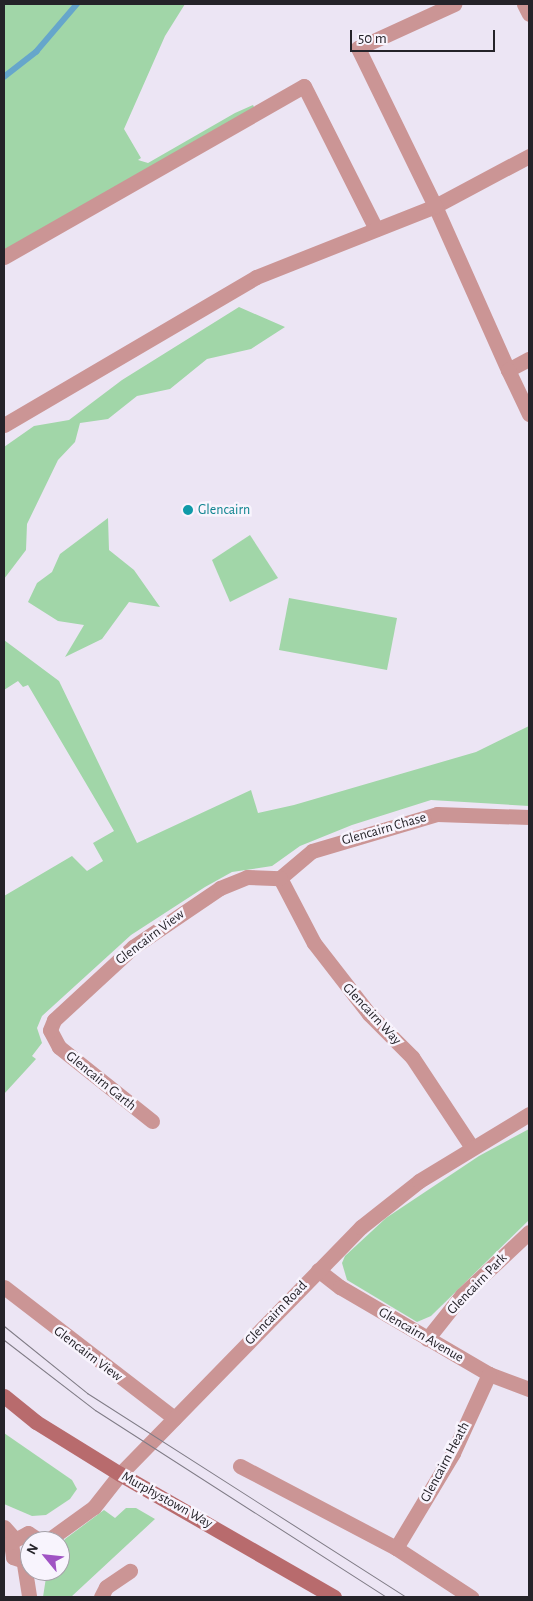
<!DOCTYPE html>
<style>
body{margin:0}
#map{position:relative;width:533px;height:1601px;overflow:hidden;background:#ece5f4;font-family:"Alegreya Sans",sans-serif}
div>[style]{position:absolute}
.green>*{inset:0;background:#a1d6a8}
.stream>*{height:5.5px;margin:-2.75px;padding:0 2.75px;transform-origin:2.75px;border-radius:2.75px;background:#66a6cb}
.street>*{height:15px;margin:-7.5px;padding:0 7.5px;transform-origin:7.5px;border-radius:7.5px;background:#cb9595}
.secondary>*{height:15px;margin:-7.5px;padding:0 7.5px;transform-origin:7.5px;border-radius:7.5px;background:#b86b6d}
.tram>*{height:1px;margin:-0.5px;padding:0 0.5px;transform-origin:0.5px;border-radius:0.5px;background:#7f7b85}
.dots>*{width:14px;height:14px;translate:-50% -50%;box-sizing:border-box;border:2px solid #f8f4fd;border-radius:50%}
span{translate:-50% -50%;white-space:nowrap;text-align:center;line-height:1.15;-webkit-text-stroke:5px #f8f4fd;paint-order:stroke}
.culture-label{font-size:14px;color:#0d838f}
.left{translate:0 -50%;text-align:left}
.street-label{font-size:14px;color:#252329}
.frame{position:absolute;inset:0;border:5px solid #252329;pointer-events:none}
.north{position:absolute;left:20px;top:1531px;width:50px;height:50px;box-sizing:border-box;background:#f8f4fd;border:1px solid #a4a0a8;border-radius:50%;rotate:298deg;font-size:14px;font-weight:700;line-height:20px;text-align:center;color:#252329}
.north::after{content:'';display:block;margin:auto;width:18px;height:22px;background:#a053c4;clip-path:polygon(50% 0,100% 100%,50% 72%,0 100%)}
.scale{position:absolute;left:350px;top:30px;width:145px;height:22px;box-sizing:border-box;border:2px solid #252329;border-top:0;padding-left:6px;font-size:15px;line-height:18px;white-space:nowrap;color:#252329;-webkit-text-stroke:4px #f8f4fd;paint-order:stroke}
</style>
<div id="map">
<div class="green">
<i style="clip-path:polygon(4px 4px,185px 4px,165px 36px,124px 129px,141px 158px,138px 160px,148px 163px,235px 113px,253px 105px,255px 109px,4px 255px)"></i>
<i style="clip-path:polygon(239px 307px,285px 327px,251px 349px,207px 359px,170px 389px,137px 396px,108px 419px,80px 423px,75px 442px,58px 460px,27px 524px,26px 550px,4px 579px,4px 447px,34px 426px,69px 420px,122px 380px)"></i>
<i style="clip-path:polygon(108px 518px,109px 550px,134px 570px,160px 607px,129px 602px,102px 639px,65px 657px,84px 625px,58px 621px,28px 602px,37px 583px,52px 572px,60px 554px)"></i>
<i style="clip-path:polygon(250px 535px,278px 578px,230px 602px,212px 560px)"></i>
<i style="clip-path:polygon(289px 598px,397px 618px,387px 670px,279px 650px)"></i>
<i style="clip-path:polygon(4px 640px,59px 681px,137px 843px,251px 790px,258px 813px,294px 805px,476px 752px,529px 726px,529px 806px,431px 800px,352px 825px,300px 846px,272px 866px,232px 872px,205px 887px,131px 935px,42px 1016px,37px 1028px,42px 1043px,32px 1056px,36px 1059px,4px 1094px,4px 896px,72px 856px,87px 871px,103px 861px,93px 843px,114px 831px,28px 685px,23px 687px,18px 681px,4px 690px)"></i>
<i style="clip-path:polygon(529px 1129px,529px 1220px,431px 1316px,417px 1322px,347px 1280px,342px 1263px,345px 1256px,386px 1218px,479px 1156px)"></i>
<i style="clip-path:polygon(4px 1433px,72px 1480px,77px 1489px,70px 1499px,46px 1515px,32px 1516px,4px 1504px)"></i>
<i style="clip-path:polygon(126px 1508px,136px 1508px,155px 1519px,71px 1597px,43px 1597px,47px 1571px,60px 1571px,60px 1548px,65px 1539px,104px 1510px,115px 1518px)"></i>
</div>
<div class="stream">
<i style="left:4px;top:77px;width:41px;rotate:-38deg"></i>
<i style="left:36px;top:52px;width:63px;rotate:-49.5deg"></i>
</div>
<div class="street">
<i style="left:524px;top:4px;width:11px;rotate:63deg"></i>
<i style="left:529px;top:156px;width:106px;rotate:152deg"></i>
<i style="left:435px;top:206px;width:180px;rotate:66deg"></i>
<i style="left:508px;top:370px;width:24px;rotate:-28deg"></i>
<i style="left:4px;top:257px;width:345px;rotate:-29.7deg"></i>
<i style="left:304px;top:86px;width:160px;rotate:63.3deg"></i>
<i style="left:508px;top:370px;width:49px;rotate:64.5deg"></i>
<i style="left:4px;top:425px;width:292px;rotate:-30.4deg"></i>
<i style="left:256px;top:277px;width:193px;rotate:-21.6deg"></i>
<i style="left:435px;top:206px;width:176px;rotate:-116deg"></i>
<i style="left:358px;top:48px;width:106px;rotate:-24.6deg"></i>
<i style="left:280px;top:878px;width:73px;rotate:62.4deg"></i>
<i style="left:314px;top:943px;width:90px;rotate:52.2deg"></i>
<i style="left:369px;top:1014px;width:61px;rotate:45deg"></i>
<i style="left:412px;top:1057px;width:107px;rotate:56.5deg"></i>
<i style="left:280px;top:878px;width:42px;rotate:-40.2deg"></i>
<i style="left:312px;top:851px;width:130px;rotate:-16.5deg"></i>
<i style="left:437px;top:814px;width:92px;rotate:1.9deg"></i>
<i style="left:152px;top:1121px;width:119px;rotate:-141.5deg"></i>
<i style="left:59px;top:1047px;width:19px;rotate:-118deg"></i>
<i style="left:50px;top:1030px;width:11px;rotate:-68deg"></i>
<i style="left:54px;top:1020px;width:108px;rotate:-42.7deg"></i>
<i style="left:133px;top:947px;width:105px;rotate:-34.1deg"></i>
<i style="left:220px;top:888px;width:29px;rotate:-22deg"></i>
<i style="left:247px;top:877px;width:33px;rotate:2deg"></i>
<i style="left:318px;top:1270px;width:28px;rotate:38deg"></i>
<i style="left:340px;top:1287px;width:173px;rotate:30.3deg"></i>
<i style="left:489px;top:1374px;width:43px;rotate:20.6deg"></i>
<i style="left:4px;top:1287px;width:215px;rotate:37.6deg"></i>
<i style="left:427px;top:1339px;width:56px;rotate:-51.5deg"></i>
<i style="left:462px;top:1295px;width:92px;rotate:-43.2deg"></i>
<i style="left:240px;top:1466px;width:176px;rotate:27.7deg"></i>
<i style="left:396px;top:1548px;width:90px;rotate:33.2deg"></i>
<i style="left:4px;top:1527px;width:15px;rotate:48deg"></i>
<i style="left:47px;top:1541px;width:58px;rotate:-35.9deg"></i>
<i style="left:94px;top:1507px;width:42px;rotate:-51.8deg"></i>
<i style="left:120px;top:1474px;width:345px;rotate:-45.7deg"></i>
<i style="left:361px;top:1227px;width:74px;rotate:-38.4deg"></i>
<i style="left:419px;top:1181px;width:129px;rotate:-31.3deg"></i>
<i style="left:396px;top:1548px;width:111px;rotate:-59deg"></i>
<i style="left:453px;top:1453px;width:87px;rotate:-65.5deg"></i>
<i style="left:30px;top:1563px;width:18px;rotate:-161deg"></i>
<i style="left:13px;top:1557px;width:15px;rotate:-98deg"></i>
<i style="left:11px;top:1542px;width:19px;rotate:-28deg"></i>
<i style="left:28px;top:1533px;width:14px;rotate:34deg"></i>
<i style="left:24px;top:1564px;width:33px;rotate:81deg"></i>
<i style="left:101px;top:1597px;width:11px;rotate:-63deg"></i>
<i style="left:106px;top:1587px;width:29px;rotate:-34deg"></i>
</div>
<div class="secondary">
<i style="left:4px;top:1396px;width:41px;rotate:39.1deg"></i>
<i style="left:36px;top:1422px;width:99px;rotate:31.8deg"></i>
<i style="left:120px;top:1474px;width:247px;rotate:29.9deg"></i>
</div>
<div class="tram">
<i style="left:4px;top:1326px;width:107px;rotate:38.9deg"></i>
<i style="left:87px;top:1393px;width:379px;rotate:32.6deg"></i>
<i style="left:4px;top:1340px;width:115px;rotate:37.6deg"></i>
<i style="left:95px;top:1410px;width:346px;rotate:32.7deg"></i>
</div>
<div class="dots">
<i style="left:188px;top:510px;background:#0f9aa8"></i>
</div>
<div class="culture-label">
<span class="left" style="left:198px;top:510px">Glencairn</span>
</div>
<div class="street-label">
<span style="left:384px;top:829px;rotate:-16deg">Glencairn Chase</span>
<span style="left:150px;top:937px;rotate:-37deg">Glencairn View</span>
<span style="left:372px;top:1014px;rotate:47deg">Glencairn Way</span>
<span style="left:101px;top:1081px;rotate:39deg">Glencairn Garth</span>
<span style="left:477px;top:1284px;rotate:-46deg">Glencairn Park</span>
<span style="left:276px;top:1313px;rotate:-46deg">Glencairn Road</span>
<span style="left:421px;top:1335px;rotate:30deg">Glencairn Avenue</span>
<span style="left:88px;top:1354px;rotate:37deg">Glencairn View</span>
<span style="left:445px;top:1462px;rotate:-62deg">Glencairn Heath</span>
<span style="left:167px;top:1500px;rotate:29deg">Murphystown Way</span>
</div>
<div class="frame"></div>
<div class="north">N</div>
<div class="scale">50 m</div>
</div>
